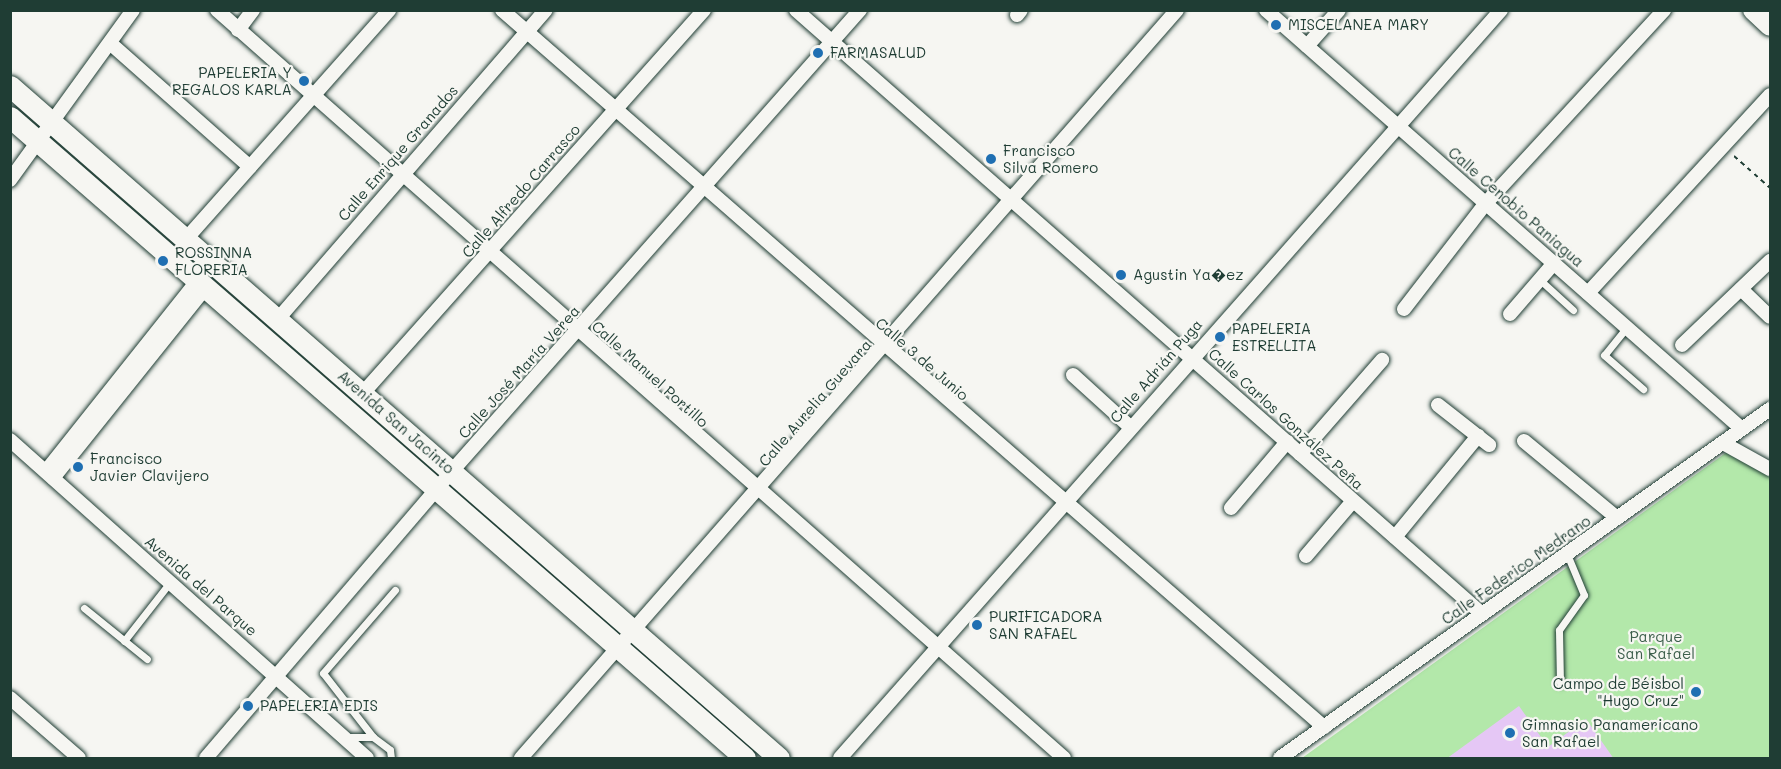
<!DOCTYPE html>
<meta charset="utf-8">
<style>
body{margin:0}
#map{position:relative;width:1781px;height:769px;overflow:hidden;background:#f6f6f2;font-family:Mali,sans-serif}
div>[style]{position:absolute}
.green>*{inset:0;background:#b3e8aa}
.building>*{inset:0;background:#e5c7f5}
.path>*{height:2px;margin-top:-1px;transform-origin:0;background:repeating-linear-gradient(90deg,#1f3d34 0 4.5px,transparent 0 9px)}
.roads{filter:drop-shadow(0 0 2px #1f3d34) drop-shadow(0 0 2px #1f3d34)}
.lane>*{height:7px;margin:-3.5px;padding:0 3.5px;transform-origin:3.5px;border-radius:3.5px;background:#f6f6f2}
.street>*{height:14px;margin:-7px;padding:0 7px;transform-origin:7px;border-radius:7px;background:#f6f6f2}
.secondary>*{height:20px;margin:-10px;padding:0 10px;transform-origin:10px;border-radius:10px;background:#f6f6f2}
.primary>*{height:21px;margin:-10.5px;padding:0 10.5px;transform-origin:10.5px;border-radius:10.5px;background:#f6f6f2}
.dots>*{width:16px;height:16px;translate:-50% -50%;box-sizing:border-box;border:3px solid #f6f6f2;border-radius:50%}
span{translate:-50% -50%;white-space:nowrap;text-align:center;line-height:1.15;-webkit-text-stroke:4.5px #f6f6f2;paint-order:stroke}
.poi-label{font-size:15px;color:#1f3d34}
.left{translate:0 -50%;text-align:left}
.right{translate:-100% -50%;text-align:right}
.street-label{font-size:15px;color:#1f3d34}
.park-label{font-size:15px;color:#3d5f4c}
.frame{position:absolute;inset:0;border:12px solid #1f3d34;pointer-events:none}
</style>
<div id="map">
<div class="green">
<i style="clip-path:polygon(1727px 452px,1770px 475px,1770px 758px,1302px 758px)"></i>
</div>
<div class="building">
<i style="clip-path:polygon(1519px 706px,1548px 747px,1586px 719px,1614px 759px,1446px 759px)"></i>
</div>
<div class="path">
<i style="left:1734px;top:156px;width:48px;rotate:41.6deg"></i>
</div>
<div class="roads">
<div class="lane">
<i style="left:1539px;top:279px;width:46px;rotate:42.4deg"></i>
<i style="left:1627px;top:327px;width:36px;rotate:129deg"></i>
<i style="left:1604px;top:355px;width:52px;rotate:41.1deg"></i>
<i style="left:84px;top:608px;width:81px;rotate:39deg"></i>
<i style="left:124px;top:641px;width:76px;rotate:-51.9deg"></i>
<i style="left:1560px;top:683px;width:53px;rotate:-91.1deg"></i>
<i style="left:1559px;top:630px;width:43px;rotate:-54.5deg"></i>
<i style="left:1584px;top:595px;width:44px;rotate:-112.5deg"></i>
<i style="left:346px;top:737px;width:27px"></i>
<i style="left:373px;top:737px;width:21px;rotate:37deg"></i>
<i style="left:390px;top:750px;width:8px;rotate:83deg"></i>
<i style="left:373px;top:737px;width:81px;rotate:-128deg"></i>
<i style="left:323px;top:673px;width:110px;rotate:-49.1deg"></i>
</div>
<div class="street">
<i style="left:217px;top:10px;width:1130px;rotate:41.45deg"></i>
<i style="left:502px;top:10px;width:1091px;rotate:41.1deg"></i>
<i style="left:796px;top:10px;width:914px;rotate:41.36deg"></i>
<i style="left:1266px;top:10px;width:634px;rotate:41.36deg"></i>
<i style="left:1017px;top:15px;width:6px;rotate:-51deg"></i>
<i style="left:238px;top:30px;width:25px;rotate:-53deg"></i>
<i style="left:110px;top:43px;width:187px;rotate:41.5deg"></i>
<i style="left:1307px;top:46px;width:48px;rotate:-48.4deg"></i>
<i style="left:10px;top:180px;width:210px;rotate:-54.1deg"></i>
<i style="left:186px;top:239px;width:306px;rotate:-48.4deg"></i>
<i style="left:1741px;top:289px;width:40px;rotate:44deg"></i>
<i style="left:1588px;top:293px;width:269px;rotate:-47.4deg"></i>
<i style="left:1404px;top:309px;width:134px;rotate:-52.3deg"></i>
<i style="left:1486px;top:203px;width:263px;rotate:-47.3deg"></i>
<i style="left:1510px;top:314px;width:67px;rotate:-49.2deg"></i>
<i style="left:278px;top:319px;width:409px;rotate:-49.1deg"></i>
<i style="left:1682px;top:345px;width:122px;rotate:-43.7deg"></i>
<i style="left:1073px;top:375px;width:76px;rotate:42.3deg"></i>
<i style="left:363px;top:393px;width:513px;rotate:-48.32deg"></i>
<i style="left:1438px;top:405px;width:65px;rotate:38.1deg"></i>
<i style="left:10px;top:440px;width:478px;rotate:41.7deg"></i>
<i style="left:1524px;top:441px;width:121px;rotate:39.6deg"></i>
<i style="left:1723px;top:443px;width:54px;rotate:29deg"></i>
<i style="left:1300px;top:454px;width:125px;rotate:-48.9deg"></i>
<i style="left:46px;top:471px;width:244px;rotate:-51.5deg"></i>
<i style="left:53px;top:478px;width:245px;rotate:-51.3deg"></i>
<i style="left:1231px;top:508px;width:87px;rotate:-49.7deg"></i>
<i style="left:1395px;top:537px;width:131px;rotate:-50.6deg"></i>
<i style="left:1306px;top:556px;width:72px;rotate:-49.5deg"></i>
<i style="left:10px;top:698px;width:91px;rotate:41deg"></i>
<i style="left:206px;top:758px;width:378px;rotate:-49.4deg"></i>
<i style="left:452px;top:471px;width:616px;rotate:-48.49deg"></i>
<i style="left:521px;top:758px;width:995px;rotate:-48.75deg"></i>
<i style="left:840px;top:758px;width:998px;rotate:-48.53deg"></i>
<i style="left:1280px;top:758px;width:602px;rotate:-35.46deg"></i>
</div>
<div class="secondary">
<i style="left:1753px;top:10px;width:23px;rotate:43deg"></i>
</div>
<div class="primary">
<i style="left:10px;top:86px;width:1021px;rotate:41.15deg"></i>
<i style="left:10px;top:117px;width:975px;rotate:41.09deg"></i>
</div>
</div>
<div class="dots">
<i style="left:1276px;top:25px;background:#1f6fb2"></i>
<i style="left:818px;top:53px;background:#1f6fb2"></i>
<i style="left:304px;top:81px;background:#1f6fb2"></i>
<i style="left:991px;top:159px;background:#1f6fb2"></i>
<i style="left:163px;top:261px;background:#1f6fb2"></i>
<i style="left:1121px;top:275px;background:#1f6fb2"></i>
<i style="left:1220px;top:337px;background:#1f6fb2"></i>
<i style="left:78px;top:467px;background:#1f6fb2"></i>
<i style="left:977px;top:625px;background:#1f6fb2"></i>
<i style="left:1696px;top:692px;background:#1f6fb2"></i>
<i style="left:248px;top:706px;background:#1f6fb2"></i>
<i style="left:1510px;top:733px;background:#1f6fb2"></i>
</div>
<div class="poi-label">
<span class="left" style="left:1288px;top:25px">MISCELANEA MARY</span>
<span class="left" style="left:830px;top:53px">FARMASALUD</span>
<span class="right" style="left:292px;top:81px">PAPELERIA Y<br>REGALOS KARLA</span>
<span class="left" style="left:1003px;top:159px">Francisco<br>Silva Romero</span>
<span class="left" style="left:175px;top:261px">ROSSINNA<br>FLORERIA</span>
<span class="left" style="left:1133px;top:275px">Agustin Ya�ez</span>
<span class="left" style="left:1232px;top:337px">PAPELERIA<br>ESTRELLITA</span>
<span class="left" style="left:90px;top:467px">Francisco<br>Javier Clavijero</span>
<span class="left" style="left:989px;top:625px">PURIFICADORA<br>SAN RAFAEL</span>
<span class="right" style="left:1684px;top:692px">Campo de Béisbol<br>"Hugo Cruz"</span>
<span class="left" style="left:260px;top:706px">PAPELERIA EDIS</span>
<span class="left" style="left:1522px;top:733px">Gimnasio Panamericano<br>San Rafael</span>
</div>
<div class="street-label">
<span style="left:398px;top:153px;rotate:-49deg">Calle Enrique Granados</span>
<span style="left:521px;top:191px;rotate:-49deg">Calle Alfredo Carrasco</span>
<span style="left:1516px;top:207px;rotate:41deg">Calle Cenobio Paniagua</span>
<span style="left:922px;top:359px;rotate:41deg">Calle 3 de Junio</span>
<span style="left:1156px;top:371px;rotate:-49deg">Calle Adrián Puga</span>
<span style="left:519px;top:372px;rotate:-48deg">Calle José María Verea</span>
<span style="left:650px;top:374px;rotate:42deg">Calle Manuel Portillo</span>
<span style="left:815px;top:403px;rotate:-49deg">Calle Aurelia Guevara</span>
<span style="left:1286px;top:419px;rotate:42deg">Calle Carlos González Peña</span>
<span style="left:396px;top:422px;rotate:41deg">Avenida San Jacinto</span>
<span style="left:1516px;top:570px;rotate:-35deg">Calle Federico Medrano</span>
<span style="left:201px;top:586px;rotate:41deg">Avenida del Parque</span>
</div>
<div class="park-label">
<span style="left:1656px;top:645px">Parque<br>San Rafael</span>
</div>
<div class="frame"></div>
</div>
